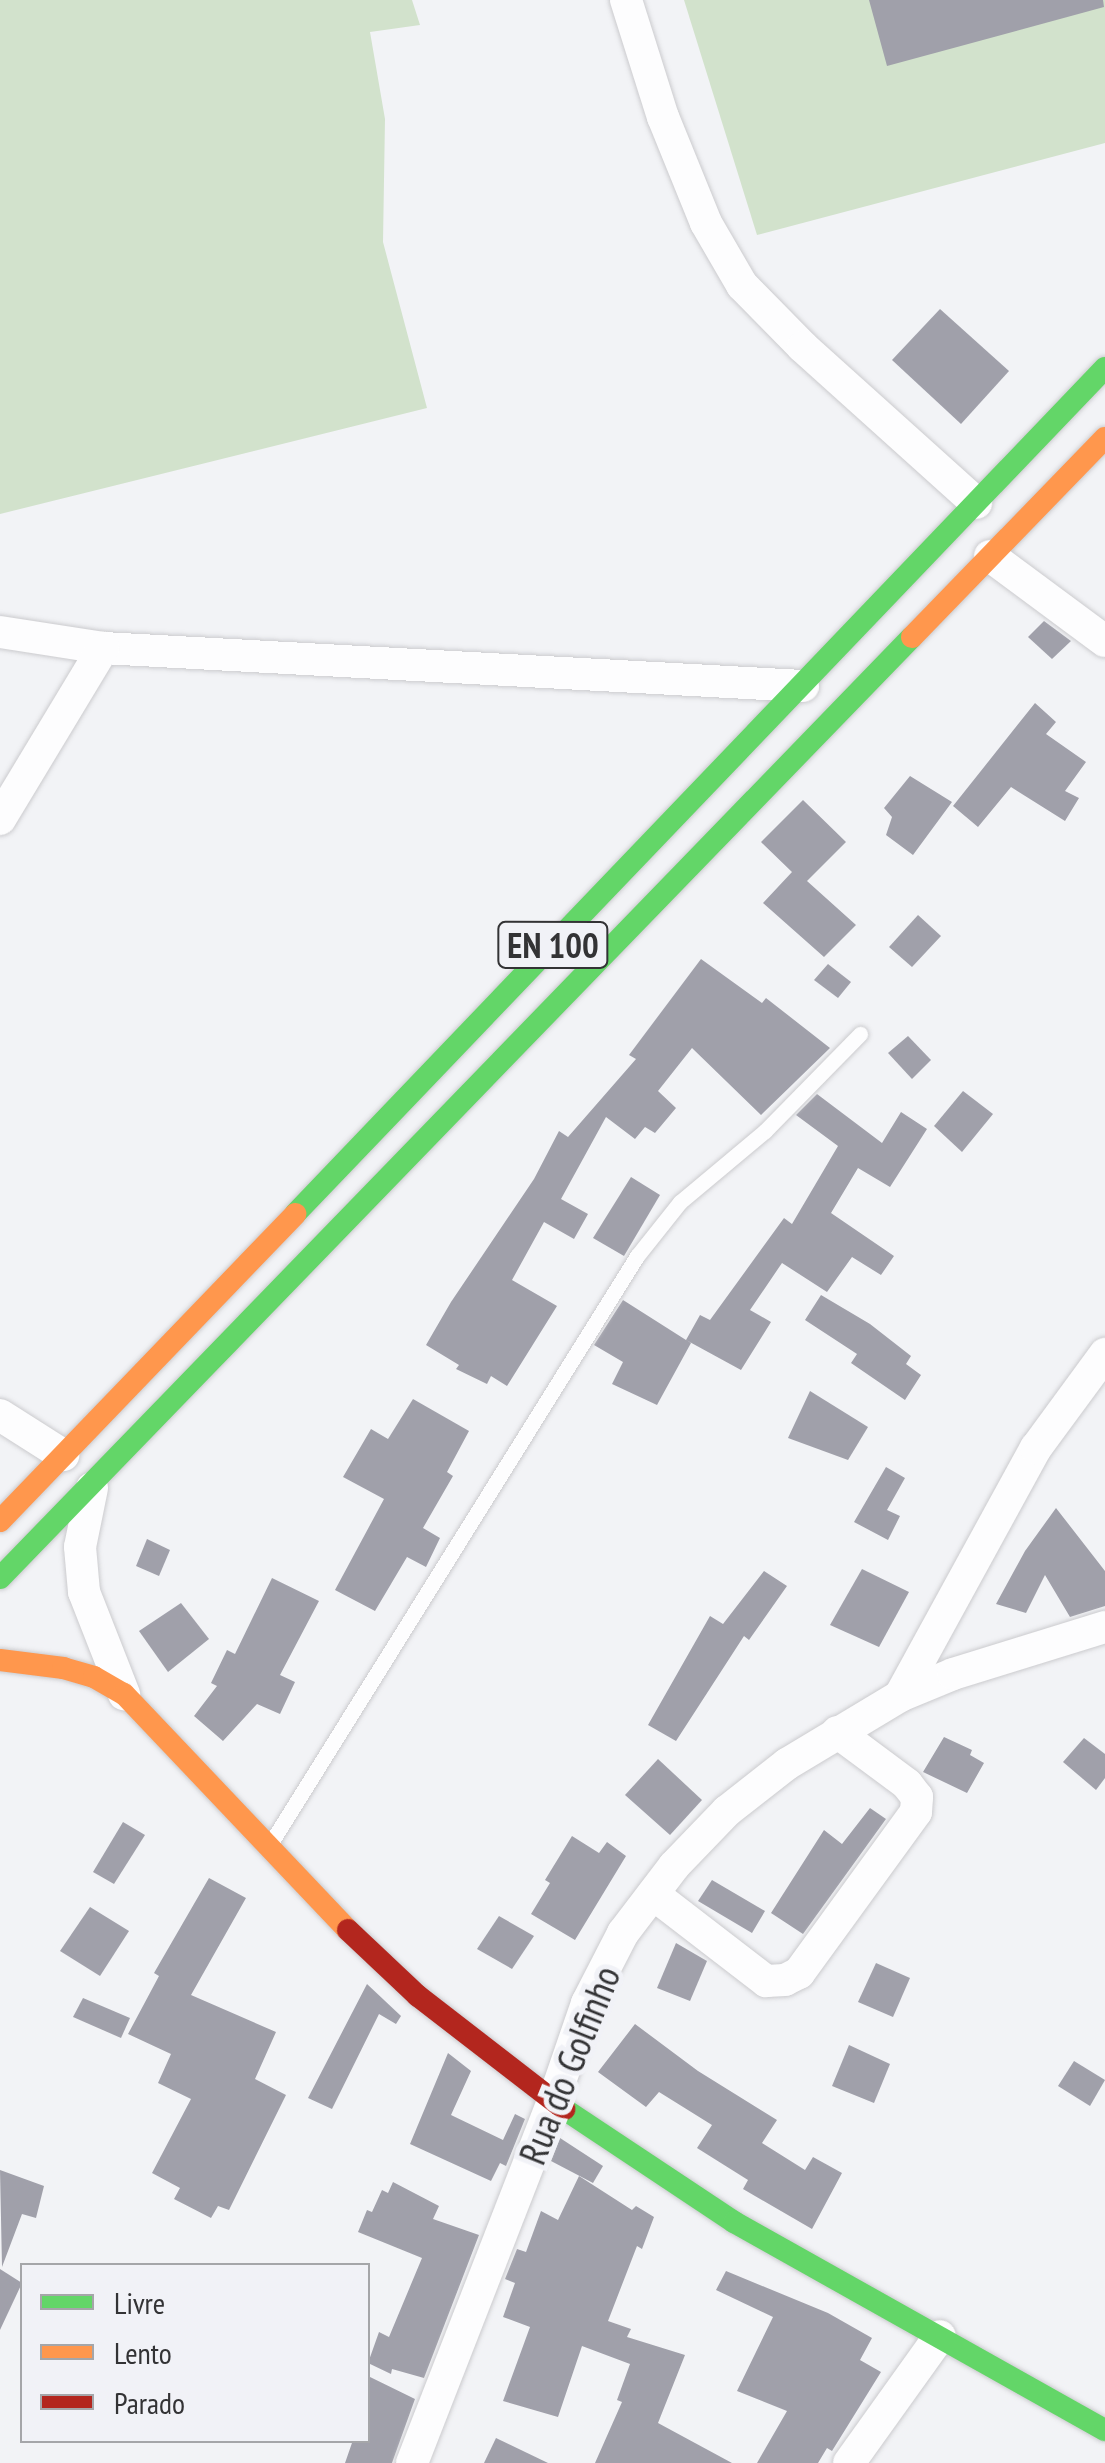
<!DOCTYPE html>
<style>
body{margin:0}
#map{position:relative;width:1105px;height:2463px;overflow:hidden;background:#f2f3f6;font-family:"PT Sans Narrow",sans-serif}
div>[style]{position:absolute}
.green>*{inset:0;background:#d2e2cc}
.building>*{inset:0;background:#a0a0aa}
.roads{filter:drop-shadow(0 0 2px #cbcbce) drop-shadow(0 0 2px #cbcbce)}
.lane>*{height:15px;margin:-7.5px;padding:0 7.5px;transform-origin:7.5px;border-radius:7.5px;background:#fdfdfe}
.street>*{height:32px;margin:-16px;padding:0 16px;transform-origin:16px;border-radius:16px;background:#fdfdfe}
.fast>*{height:22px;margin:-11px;padding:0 11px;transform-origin:11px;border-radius:11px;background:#63d668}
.slow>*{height:22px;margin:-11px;padding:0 11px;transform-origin:11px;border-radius:11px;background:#ff974d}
.jam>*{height:22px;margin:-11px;padding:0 11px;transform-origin:11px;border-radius:11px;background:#b3261e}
span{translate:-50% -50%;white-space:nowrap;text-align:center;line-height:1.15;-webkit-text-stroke:10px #f1f2f7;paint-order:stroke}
.shield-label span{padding:2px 8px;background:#f1f2f7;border:2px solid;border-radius:8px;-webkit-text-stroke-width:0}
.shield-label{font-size:35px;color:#333335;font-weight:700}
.street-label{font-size:38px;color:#333335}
.legend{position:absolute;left:20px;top:2263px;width:350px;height:180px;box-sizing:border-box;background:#f1f2f7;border:2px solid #a5a6a9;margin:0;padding:12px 18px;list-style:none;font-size:30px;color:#333335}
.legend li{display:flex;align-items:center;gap:20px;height:50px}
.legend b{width:50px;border:2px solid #a5a6a9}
</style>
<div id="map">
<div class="green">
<i style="clip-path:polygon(0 0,412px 0,420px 25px,370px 32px,385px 119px,383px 242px,427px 408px,0 514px)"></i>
<i style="clip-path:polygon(684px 0,1105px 0,1105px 143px,757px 235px)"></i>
</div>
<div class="building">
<i style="clip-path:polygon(869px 0,1103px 0,1104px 7px,887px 66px)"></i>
<i style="clip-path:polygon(940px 309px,1009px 371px,961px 424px,892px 360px)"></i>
<i style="clip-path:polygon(1044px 621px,1071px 641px,1052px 659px,1028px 637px)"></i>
<i style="clip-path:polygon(1035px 703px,1056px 722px,1046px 734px,1086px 762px,1065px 791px,1079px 798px,1065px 821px,1011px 787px,978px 827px,953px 806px)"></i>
<i style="clip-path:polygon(910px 776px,952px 802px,913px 855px,886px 835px,892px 817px,884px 808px)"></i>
<i style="clip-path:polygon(803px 800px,846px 842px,807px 881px,856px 925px,824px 957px,763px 903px,792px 872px,761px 842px)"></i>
<i style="clip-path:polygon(918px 915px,941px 936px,912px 967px,889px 947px)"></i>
<i style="clip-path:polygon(701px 959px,762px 1003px,766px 998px,830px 1048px,761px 1115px,692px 1048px,658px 1091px,676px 1108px,655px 1133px,645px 1127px,635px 1139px,606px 1117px,561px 1199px,588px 1214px,574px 1239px,544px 1222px,512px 1280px,557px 1306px,507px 1386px,491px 1376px,487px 1384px,456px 1369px,459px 1365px,426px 1345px,451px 1302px,534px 1179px,559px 1131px,568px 1137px,636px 1059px,629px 1055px)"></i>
<i style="clip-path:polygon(828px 964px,851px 982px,838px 998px,814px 980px)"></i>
<i style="clip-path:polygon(908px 1036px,931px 1060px,912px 1079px,888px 1053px)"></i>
<i style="clip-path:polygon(963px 1091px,993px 1114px,962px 1152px,934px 1126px)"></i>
<i style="clip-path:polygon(817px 1094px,882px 1143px,901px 1112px,927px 1129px,890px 1187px,858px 1168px,831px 1213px,894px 1256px,881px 1275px,852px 1257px,827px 1292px,782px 1263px,750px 1310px,771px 1322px,741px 1370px,686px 1340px,691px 1343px,657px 1405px,612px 1384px,623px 1362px,594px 1345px,623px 1300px,686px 1340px,700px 1315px,710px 1320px,784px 1218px,792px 1224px,838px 1146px,796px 1115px)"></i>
<i style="clip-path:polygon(631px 1177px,660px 1195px,624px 1256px,593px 1238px)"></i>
<i style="clip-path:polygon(821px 1295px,870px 1324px,911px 1356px,906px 1364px,921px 1375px,905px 1400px,851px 1363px,857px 1354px,805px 1320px)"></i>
<i style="clip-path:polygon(810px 1391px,868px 1427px,848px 1460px,788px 1438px)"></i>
<i style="clip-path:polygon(413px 1399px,469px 1431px,447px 1472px,453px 1476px,423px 1528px,440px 1538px,426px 1567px,407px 1557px,375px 1611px,335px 1590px,384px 1499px,343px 1477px,371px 1429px,388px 1439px)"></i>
<i style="clip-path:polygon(886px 1467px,905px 1478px,887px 1510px,900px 1516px,888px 1540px,854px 1522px)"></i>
<i style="clip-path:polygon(1056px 1508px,1105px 1571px,1105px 1606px,1070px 1617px,1045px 1575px,1026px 1613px,996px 1604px,1025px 1551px)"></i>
<i style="clip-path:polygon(147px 1539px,170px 1550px,159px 1576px,136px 1566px)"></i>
<i style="clip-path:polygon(862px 1569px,909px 1592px,879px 1647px,830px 1625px)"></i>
<i style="clip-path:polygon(764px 1571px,787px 1586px,749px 1640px,744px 1636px,676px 1741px,648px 1725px,710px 1616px,723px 1624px)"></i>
<i style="clip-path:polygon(272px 1578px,319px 1601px,280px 1675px,295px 1682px,280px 1714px,257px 1704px,223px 1741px,194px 1716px,217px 1686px,211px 1683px,227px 1650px,235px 1654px)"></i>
<i style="clip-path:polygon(181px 1603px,209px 1639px,168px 1672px,139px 1631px)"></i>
<i style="clip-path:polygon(944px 1737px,972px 1750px,970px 1755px,984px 1763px,967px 1793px,923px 1772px)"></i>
<i style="clip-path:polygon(1084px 1738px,1105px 1754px,1105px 1778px,1096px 1790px,1063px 1762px)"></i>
<i style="clip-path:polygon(658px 1759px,702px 1800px,670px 1835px,625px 1795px)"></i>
<i style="clip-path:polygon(870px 1808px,886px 1819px,803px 1934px,771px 1913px,824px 1830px,842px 1844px)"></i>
<i style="clip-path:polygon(123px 1822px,145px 1835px,114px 1884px,93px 1872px)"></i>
<i style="clip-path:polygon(572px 1836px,599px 1853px,607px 1842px,626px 1856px,575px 1940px,531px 1914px,550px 1883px,545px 1880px)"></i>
<i style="clip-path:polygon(209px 1878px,246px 1898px,191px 1995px,276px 2032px,255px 2079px,286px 2095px,229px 2210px,218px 2206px,211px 2218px,174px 2199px,180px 2188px,152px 2173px,191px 2099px,158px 2083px,171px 2054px,128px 2034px,159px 1976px,154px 1973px)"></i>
<i style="clip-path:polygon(712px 1880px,765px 1911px,752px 1933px,698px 1901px)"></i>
<i style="clip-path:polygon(90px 1907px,129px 1931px,100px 1976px,60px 1951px)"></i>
<i style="clip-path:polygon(499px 1916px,534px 1936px,512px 1969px,477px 1949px)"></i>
<i style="clip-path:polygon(676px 1943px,707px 1961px,690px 2001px,657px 1988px)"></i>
<i style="clip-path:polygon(876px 1963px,910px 1978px,893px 2017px,858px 2002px)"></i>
<i style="clip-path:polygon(367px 1984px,401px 2016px,396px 2024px,379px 2014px,332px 2109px,308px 2098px)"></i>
<i style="clip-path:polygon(83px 1998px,130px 2018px,121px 2038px,73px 2017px)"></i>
<i style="clip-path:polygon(635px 2024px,698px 2071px,777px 2120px,762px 2143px,805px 2170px,813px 2157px,842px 2173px,812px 2229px,743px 2189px,748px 2180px,697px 2148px,712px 2125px,659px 2092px,646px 2107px,598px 2072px)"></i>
<i style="clip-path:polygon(849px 2045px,890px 2064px,874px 2103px,832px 2086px)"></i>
<i style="clip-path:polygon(448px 2053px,471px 2071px,451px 2115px,503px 2140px,515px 2114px,525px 2119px,506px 2166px,500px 2163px,491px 2181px,410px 2144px)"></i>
<i style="clip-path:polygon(1074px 2061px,1105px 2080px,1090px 2106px,1058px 2086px)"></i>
<i style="clip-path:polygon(560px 2138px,603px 2166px,593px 2183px,551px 2161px)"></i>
<i style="clip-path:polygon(0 2170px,44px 2186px,36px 2218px,22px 2214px,2px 2267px)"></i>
<i style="clip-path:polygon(579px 2176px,632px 2210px,636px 2206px,654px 2217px,642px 2249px,637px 2246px,608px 2321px,631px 2329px,627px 2337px,685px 2355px,658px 2423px,732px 2463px,595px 2463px,622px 2402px,617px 2400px,630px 2364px,582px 2346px,558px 2417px,503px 2401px,530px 2327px,503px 2317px,515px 2283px,505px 2279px,517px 2249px,526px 2252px,541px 2211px,558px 2220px)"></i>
<i style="clip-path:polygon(393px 2182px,439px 2206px,433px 2219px,479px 2235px,424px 2378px,392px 2369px,391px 2374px,368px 2363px,379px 2332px,389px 2337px,422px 2258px,358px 2232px,367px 2210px,372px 2212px,382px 2190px,388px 2193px)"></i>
<i style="clip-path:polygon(0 2269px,22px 2283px,0 2330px)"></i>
<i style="clip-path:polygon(726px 2271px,828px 2313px,872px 2338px,860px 2360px,881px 2372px,832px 2451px,827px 2448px,818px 2463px,757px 2463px,787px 2411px,737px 2391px,773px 2317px,716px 2290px)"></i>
<i style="clip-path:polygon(368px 2376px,415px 2399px,392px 2463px,345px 2463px,353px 2440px,368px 2440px)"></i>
<i style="clip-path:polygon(496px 2438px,548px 2463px,484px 2463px)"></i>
</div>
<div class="roads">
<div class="lane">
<i style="left:272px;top:1841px;width:690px;rotate:-58.04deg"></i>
<i style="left:637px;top:1256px;width:69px;rotate:-51.5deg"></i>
<i style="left:680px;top:1202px;width:111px;rotate:-39.9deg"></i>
<i style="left:765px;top:1131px;width:136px;rotate:-45.6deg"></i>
</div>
<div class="street">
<i style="left:626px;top:0;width:123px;rotate:72.5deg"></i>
<i style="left:663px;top:117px;width:114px;rotate:67.9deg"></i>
<i style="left:706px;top:223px;width:72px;rotate:59.9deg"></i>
<i style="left:742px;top:285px;width:87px;rotate:45.5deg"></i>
<i style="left:803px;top:347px;width:233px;rotate:42deg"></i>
<i style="left:990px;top:556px;width:143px;rotate:36.5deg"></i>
<i style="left:0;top:632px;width:104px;rotate:8.8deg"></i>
<i style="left:103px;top:648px;width:701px;rotate:3.11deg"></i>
<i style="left:0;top:819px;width:200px;rotate:-58.9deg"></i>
<i style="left:0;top:1415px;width:75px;rotate:32.4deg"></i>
<i style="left:92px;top:1488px;width:60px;rotate:101.5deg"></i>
<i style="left:80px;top:1547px;width:45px;rotate:84.9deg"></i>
<i style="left:84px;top:1592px;width:110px;rotate:68.6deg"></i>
<i style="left:900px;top:1696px;width:283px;rotate:-61.3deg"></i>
<i style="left:1036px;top:1448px;width:117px;rotate:-53.7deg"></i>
<i style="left:653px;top:1894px;width:143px;rotate:37.6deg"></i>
<i style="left:766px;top:1981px;width:19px;rotate:-3deg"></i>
<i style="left:785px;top:1980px;width:16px;rotate:-27deg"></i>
<i style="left:799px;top:1973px;width:199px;rotate:-54deg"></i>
<i style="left:916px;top:1812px;width:15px;rotate:-86deg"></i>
<i style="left:917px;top:1797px;width:16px;rotate:-128deg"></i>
<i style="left:907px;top:1784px;width:87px;rotate:-143.4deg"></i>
<i style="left:412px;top:2463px;width:388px;rotate:-68.7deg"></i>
<i style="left:553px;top:2102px;width:105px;rotate:-71deg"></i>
<i style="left:587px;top:2003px;width:79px;rotate:-62.8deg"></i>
<i style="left:623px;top:1933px;width:84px;rotate:-52.7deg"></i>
<i style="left:674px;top:1866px;width:76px;rotate:-46.1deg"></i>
<i style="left:727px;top:1811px;width:76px;rotate:-38.1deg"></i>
<i style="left:787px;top:1764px;width:132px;rotate:-31deg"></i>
<i style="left:900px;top:1696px;width:57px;rotate:-22.5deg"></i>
<i style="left:953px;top:1674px;width:159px;rotate:-17.2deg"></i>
<i style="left:849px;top:2463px;width:156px;rotate:-54.4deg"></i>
</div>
<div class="fast">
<i style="left:295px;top:1214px;width:1171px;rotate:-46.25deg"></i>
<i style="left:0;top:1578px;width:1310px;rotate:-45.9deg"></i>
<i style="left:564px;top:2109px;width:204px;rotate:33.6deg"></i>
<i style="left:734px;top:2222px;width:425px;rotate:29.3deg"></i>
</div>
<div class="slow">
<i style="left:912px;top:637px;width:277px;rotate:-45.9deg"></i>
<i style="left:0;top:1521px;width:426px;rotate:-46.1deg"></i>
<i style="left:0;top:1660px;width:64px;rotate:7.2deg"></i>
<i style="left:63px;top:1668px;width:32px;rotate:16deg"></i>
<i style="left:94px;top:1677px;width:34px;rotate:30deg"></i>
<i style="left:124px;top:1694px;width:325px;rotate:46.5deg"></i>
</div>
<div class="jam">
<i style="left:348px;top:1930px;width:96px;rotate:43.3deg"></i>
<i style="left:418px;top:1996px;width:185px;rotate:37.7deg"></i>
</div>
</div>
<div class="shield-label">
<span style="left:553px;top:945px">EN 100</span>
</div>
<div class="street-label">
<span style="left:569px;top:2065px;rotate:-68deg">Rua do Golfinho</span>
</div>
<ul class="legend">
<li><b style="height:12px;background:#63d668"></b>Livre</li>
<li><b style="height:12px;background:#ff974d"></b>Lento</li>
<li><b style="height:12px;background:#b3261e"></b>Parado</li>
</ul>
</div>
